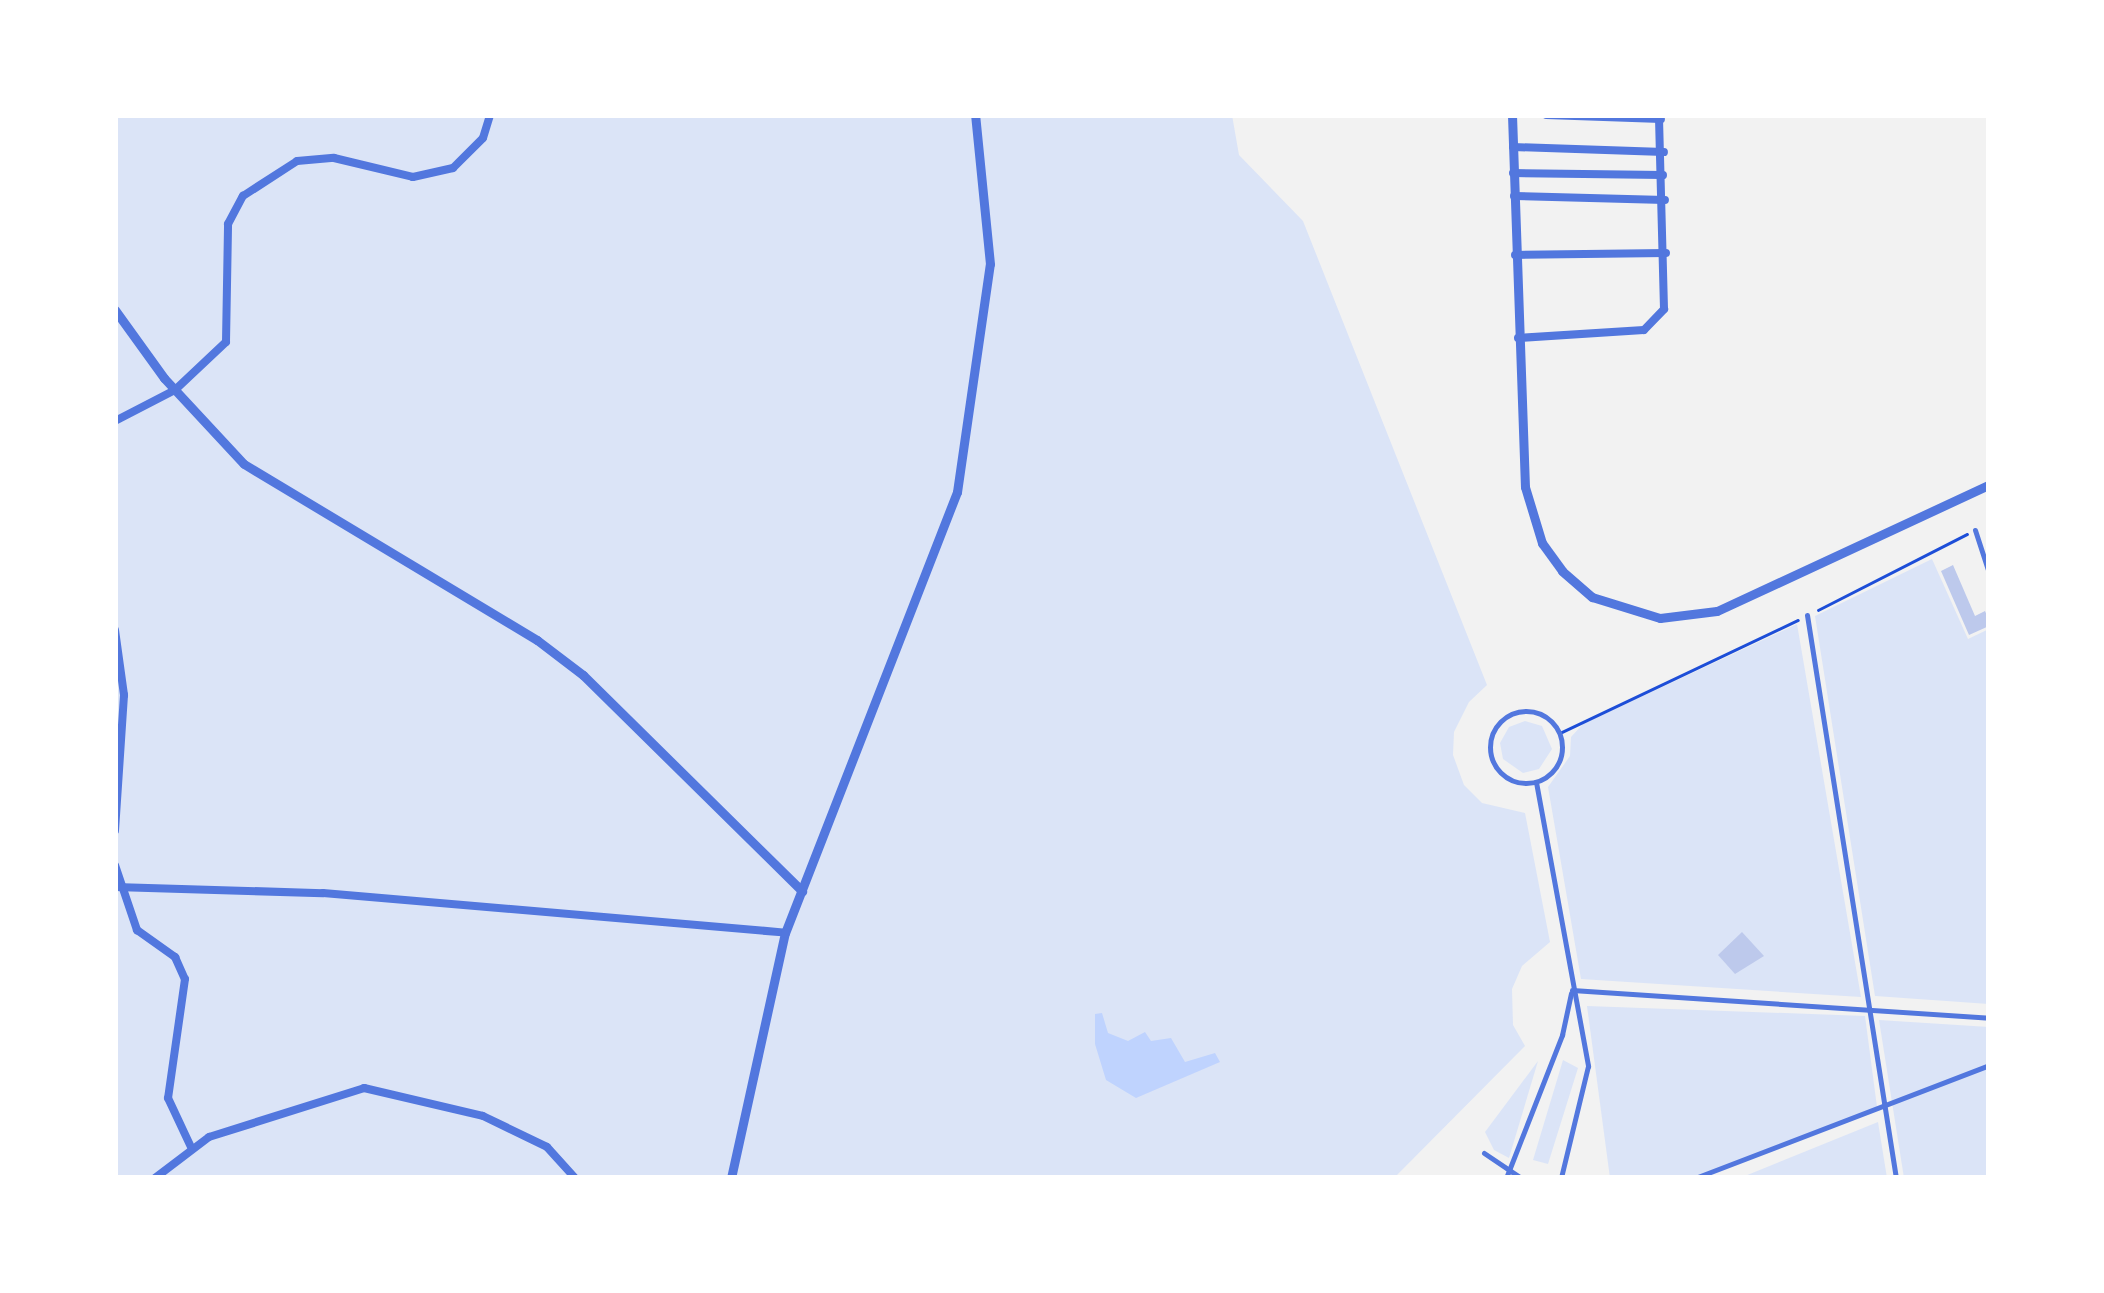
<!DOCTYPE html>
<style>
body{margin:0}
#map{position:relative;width:2104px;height:1293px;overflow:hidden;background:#f2f2f2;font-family:"DejaVu Sans",sans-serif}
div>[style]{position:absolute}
.green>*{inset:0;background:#dbe4f7}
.water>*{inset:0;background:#bfd3fe}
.building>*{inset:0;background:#bdc9ec}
.path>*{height:2.5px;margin:-1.25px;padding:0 1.25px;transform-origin:1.25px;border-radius:1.25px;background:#1d4ed8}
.pedestrian>*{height:5px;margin:-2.5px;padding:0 2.5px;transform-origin:2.5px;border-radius:2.5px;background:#5277de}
.pedestrian>.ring{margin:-2.5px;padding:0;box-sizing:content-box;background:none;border:5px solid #5277de;border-radius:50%}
.minor>*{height:8px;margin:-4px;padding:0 4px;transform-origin:4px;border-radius:4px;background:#5277de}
.tertiary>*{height:9px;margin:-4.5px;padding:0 4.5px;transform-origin:4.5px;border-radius:4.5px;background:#5277de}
span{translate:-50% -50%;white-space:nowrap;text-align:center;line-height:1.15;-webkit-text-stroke:8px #fff;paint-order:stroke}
.frame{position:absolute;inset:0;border:118px solid #fff;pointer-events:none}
</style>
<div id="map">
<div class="green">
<i style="clip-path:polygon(115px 115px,1232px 115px,1239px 155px,1303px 221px,1487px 685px,1469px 702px,1454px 732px,1453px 755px,1464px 785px,1482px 803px,1525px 813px,1550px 942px,1522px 966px,1512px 989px,1513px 1025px,1525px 1046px,1394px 1178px,115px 1178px)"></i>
<i style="clip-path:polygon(1932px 559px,1968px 639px,1989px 629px,1989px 1004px,1875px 996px,1815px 616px)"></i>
<i style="clip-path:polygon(1797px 624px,1861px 997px,1581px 979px,1548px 787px,1570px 756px,1571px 737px,1583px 724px)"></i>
<i style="clip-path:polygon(1525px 721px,1542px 726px,1552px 749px,1539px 769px,1523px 773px,1503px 759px,1500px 743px,1509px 727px)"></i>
<i style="clip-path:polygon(1587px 1006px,1865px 1016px,1877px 1107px,1693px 1178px,1610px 1178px)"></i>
<i style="clip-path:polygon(1879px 1020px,1989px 1027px,1989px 1178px,1904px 1178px)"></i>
<i style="clip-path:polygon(1563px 1060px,1578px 1068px,1548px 1164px,1533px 1160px)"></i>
<i style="clip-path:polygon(1538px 1061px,1509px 1158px,1494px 1150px,1485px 1132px)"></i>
<i style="clip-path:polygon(1878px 1122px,1887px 1178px,1740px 1178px)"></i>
</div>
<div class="water">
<i style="clip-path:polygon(1102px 1013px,1108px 1033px,1128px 1041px,1145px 1032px,1151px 1041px,1171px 1038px,1185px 1062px,1215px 1053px,1220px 1062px,1136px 1098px,1106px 1080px,1095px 1044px,1095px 1014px)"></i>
</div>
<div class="building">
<i style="clip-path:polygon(1953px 565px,1975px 616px,1985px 611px,1989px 620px,1989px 626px,1969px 635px,1941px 571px)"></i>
<i style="clip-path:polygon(1742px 932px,1764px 956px,1735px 974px,1718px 955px)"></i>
</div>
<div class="path">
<i style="left:1818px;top:610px;width:167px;rotate:-27deg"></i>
<i style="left:1560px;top:733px;width:263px;rotate:-25.4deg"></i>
</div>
<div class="pedestrian">
<i style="left:1975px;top:530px;width:45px;rotate:72deg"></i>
<i style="left:1807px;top:615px;width:570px;rotate:81.02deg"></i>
<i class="ring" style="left:1490px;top:711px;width:67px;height:67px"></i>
<i style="left:1536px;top:782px;width:289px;rotate:79.6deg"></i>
<i style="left:1588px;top:1066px;width:115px;rotate:103.6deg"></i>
<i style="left:1572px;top:990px;width:418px;rotate:3.8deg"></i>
<i style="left:1484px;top:1153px;width:45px;rotate:34deg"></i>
<i style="left:1506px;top:1178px;width:154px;rotate:-68.6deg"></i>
<i style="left:1562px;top:1035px;width:43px;rotate:-77.9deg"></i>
<i style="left:1695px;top:1178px;width:315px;rotate:-21deg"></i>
</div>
<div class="minor">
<i style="left:1546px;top:115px;width:115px;rotate:2deg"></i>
<i style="left:1513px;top:147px;width:151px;rotate:1.9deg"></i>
<i style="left:1513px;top:173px;width:150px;rotate:0.8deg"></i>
<i style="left:1514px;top:196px;width:151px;rotate:1.5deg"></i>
<i style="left:1515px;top:255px;width:151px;rotate:-0.8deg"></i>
<i style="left:1518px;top:338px;width:126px;rotate:-3.6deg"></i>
<i style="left:1644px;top:330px;width:29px;rotate:-46deg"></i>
<i style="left:1664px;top:309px;width:194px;rotate:-91.5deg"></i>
<i style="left:115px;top:421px;width:68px;rotate:-27.3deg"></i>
<i style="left:175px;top:390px;width:70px;rotate:-43.3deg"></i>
<i style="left:226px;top:342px;width:118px;rotate:-89deg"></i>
<i style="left:228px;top:224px;width:32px;rotate:-62deg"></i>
<i style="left:243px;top:196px;width:64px;rotate:-32.9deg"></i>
<i style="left:297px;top:161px;width:37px;rotate:-5deg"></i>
<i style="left:334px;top:158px;width:81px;rotate:13.5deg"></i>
<i style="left:413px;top:177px;width:41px;rotate:-12.7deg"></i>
<i style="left:453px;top:168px;width:42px;rotate:-45deg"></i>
<i style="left:483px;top:138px;width:24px;rotate:-73deg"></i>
<i style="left:115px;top:630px;width:66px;rotate:82.1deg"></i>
<i style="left:124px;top:695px;width:136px;rotate:93.8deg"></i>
<i style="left:115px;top:865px;width:69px;rotate:71.3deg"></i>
<i style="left:137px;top:930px;width:47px;rotate:35.4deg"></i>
<i style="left:175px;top:957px;width:24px;rotate:66deg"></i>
<i style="left:185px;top:979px;width:120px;rotate:98.1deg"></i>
<i style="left:168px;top:1098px;width:54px;rotate:64.9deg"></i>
<i style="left:115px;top:887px;width:208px;rotate:1.7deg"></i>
<i style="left:323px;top:893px;width:464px;rotate:4.9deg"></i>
<i style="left:155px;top:1178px;width:68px;rotate:-37.2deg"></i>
<i style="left:209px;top:1137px;width:163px;rotate:-17.5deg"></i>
<i style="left:364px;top:1088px;width:122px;rotate:13.2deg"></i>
<i style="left:483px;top:1116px;width:71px;rotate:25.8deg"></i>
<i style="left:547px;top:1147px;width:42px;rotate:47.9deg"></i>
</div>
<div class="tertiary">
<i style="left:1512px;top:115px;width:372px;rotate:88deg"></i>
<i style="left:1525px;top:487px;width:59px;rotate:73.1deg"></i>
<i style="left:1542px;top:543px;width:34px;rotate:54deg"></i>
<i style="left:1562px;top:571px;width:40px;rotate:41deg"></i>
<i style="left:1592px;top:597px;width:71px;rotate:17.2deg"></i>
<i style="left:1660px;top:618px;width:57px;rotate:-7deg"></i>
<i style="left:1717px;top:611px;width:300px;rotate:-24.9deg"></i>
<i style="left:115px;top:310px;width:84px;rotate:54.2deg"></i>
<i style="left:164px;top:378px;width:117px;rotate:47.1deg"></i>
<i style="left:244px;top:464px;width:342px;rotate:31deg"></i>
<i style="left:537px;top:640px;width:58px;rotate:37.3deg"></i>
<i style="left:583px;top:675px;width:308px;rotate:44.6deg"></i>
<i style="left:731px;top:1178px;width:251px;rotate:-77.6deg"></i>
<i style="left:785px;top:933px;width:473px;rotate:-68.7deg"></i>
<i style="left:957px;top:492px;width:230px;rotate:-81.8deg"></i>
<i style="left:990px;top:264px;width:150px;rotate:-95.7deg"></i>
</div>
<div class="frame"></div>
</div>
